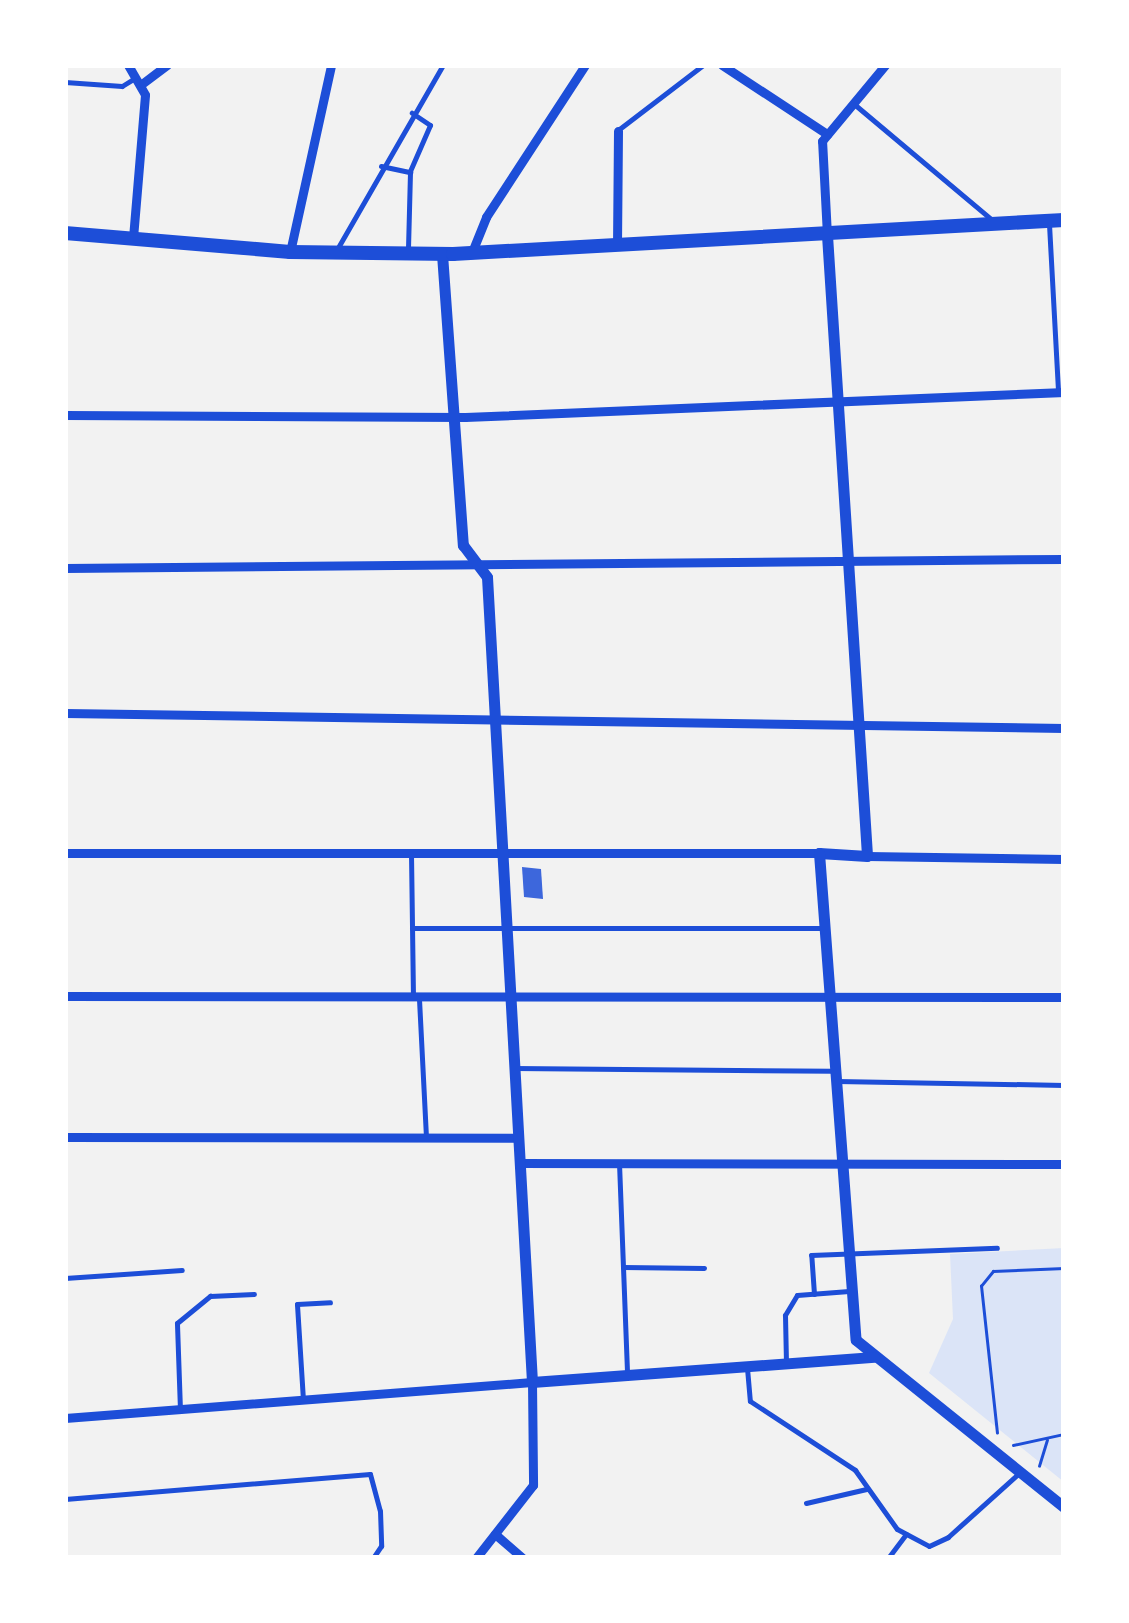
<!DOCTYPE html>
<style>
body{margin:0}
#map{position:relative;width:1129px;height:1623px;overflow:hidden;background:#f2f2f2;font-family:"PT Sans Narrow",sans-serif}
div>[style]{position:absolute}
.green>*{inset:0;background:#dbe4f7}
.building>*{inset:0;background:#3d67dc}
.path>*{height:2.5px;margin:-1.25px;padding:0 1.25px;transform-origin:1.25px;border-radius:1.25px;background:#1d4ed8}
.service>*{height:5px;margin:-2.5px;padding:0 2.5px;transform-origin:2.5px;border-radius:2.5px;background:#1d4ed8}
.minor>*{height:9px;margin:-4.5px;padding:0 4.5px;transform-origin:4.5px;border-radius:4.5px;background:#1d4ed8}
.tertiary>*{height:11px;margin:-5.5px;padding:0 5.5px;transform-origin:5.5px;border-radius:5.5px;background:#1d4ed8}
.primary>*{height:14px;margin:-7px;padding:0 7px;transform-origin:7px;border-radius:7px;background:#1d4ed8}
span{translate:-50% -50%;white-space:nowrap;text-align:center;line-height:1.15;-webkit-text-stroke:9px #fff;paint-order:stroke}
.frame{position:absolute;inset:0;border:68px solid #fff;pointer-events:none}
</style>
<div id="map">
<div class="green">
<i style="clip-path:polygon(1064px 1248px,1064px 1482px,929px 1373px,953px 1319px,950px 1254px)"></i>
</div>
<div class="building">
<i style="clip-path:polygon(522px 867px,541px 869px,543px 899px,524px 897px)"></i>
</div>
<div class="path">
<i style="left:997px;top:1433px;width:148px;rotate:-96.2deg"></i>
<i style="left:981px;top:1286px;width:19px;rotate:-51deg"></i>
<i style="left:993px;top:1271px;width:71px;rotate:-2.4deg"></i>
<i style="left:1013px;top:1445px;width:52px;rotate:-12.2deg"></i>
<i style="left:1039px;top:1466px;width:27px;rotate:-73deg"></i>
</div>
<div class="service">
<i style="left:65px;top:82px;width:57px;rotate:4deg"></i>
<i style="left:122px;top:86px;width:15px;rotate:-32deg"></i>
<i style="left:854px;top:104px;width:179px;rotate:40deg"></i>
<i style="left:618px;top:130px;width:107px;rotate:-37.4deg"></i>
<i style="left:381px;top:166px;width:30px;rotate:12deg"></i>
<i style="left:410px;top:172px;width:79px;rotate:91.5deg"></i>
<i style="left:410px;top:171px;width:50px;rotate:-66.5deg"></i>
<i style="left:430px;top:125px;width:22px;rotate:-146deg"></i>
<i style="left:1049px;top:224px;width:168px;rotate:86.9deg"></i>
<i style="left:336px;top:251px;width:215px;rotate:-60.1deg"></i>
<i style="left:411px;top:854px;width:142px;rotate:89.2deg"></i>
<i style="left:412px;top:928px;width:411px"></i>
<i style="left:419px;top:999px;width:139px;rotate:87.1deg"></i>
<i style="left:514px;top:1068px;width:318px;rotate:0.5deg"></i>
<i style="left:837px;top:1081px;width:227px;rotate:1deg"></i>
<i style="left:619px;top:1163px;width:212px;rotate:87.8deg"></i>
<i style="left:623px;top:1267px;width:81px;rotate:0.7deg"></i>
<i style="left:65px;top:1278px;width:117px;rotate:-3.9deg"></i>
<i style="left:814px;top:1294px;width:39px;rotate:-94deg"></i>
<i style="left:811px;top:1255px;width:186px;rotate:-2.2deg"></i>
<i style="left:786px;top:1363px;width:48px;rotate:-91.2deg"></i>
<i style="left:785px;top:1315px;width:23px;rotate:-59deg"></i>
<i style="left:797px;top:1295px;width:52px;rotate:-4.4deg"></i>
<i style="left:747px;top:1368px;width:33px;rotate:85deg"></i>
<i style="left:750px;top:1401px;width:126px;rotate:33.3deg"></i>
<i style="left:855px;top:1470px;width:72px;rotate:54.6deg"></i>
<i style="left:897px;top:1529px;width:36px;rotate:28deg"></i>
<i style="left:929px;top:1546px;width:21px;rotate:-25deg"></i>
<i style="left:948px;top:1537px;width:94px;rotate:-42deg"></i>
<i style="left:303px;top:1400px;width:96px;rotate:-93.6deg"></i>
<i style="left:297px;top:1304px;width:33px;rotate:-3deg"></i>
<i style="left:180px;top:1410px;width:87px;rotate:-92deg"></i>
<i style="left:177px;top:1323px;width:43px;rotate:-39.3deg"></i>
<i style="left:210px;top:1296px;width:44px;rotate:-2.6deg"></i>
<i style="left:65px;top:1499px;width:306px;rotate:-4.7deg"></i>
<i style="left:370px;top:1474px;width:38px;rotate:75deg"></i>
<i style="left:380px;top:1511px;width:35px;rotate:88deg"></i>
<i style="left:381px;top:1546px;width:14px;rotate:124deg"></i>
<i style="left:806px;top:1503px;width:62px;rotate:-13.1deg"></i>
<i style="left:888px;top:1558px;width:30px;rotate:-53deg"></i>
</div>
<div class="minor">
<i style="left:128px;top:65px;width:34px;rotate:60deg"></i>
<i style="left:145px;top:95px;width:144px;rotate:94.8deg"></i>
<i style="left:722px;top:65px;width:126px;rotate:33.3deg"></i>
<i style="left:143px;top:83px;width:30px;rotate:-37deg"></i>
<i style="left:827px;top:235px;width:94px;rotate:-93deg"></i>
<i style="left:822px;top:141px;width:99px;rotate:-50.3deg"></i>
<i style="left:617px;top:246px;width:115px;rotate:-89.5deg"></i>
<i style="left:290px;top:252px;width:191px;rotate:-77.6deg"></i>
<i style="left:472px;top:252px;width:38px;rotate:-68deg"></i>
<i style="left:486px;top:217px;width:181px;rotate:-56.9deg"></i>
<i style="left:65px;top:415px;width:400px;rotate:0.3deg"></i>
<i style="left:465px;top:417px;width:600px;rotate:-2.39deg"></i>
<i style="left:65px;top:568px;width:999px;rotate:-0.52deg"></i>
<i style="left:65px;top:713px;width:999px;rotate:0.86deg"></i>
<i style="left:65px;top:853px;width:754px"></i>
<i style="left:867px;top:856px;width:197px;rotate:0.9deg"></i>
<i style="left:65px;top:996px;width:999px;rotate:0.06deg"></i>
<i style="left:65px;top:1137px;width:452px;rotate:0.1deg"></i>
<i style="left:519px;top:1163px;width:545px;rotate:0.11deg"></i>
<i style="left:65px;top:1418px;width:468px;rotate:-4.4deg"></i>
<i style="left:532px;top:1382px;width:103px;rotate:89.4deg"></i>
<i style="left:533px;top:1485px;width:93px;rotate:128deg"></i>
<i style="left:495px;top:1534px;width:37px;rotate:41deg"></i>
</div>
<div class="tertiary">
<i style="left:827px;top:235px;width:622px;rotate:86.31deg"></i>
<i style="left:867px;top:856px;width:48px;rotate:-176.4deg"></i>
<i style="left:819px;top:853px;width:488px;rotate:85.7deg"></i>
<i style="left:856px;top:1340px;width:267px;rotate:38.8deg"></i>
<i style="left:442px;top:254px;width:292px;rotate:85.9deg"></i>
<i style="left:463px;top:545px;width:40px;rotate:53deg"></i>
<i style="left:487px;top:577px;width:806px;rotate:86.8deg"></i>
<i style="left:532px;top:1382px;width:343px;rotate:-4.2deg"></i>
</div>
<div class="primary">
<i style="left:65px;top:233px;width:226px;rotate:4.8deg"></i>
<i style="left:290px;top:252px;width:163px;rotate:0.7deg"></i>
<i style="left:453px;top:254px;width:612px;rotate:-3.19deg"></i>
</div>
<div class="frame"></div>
</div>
